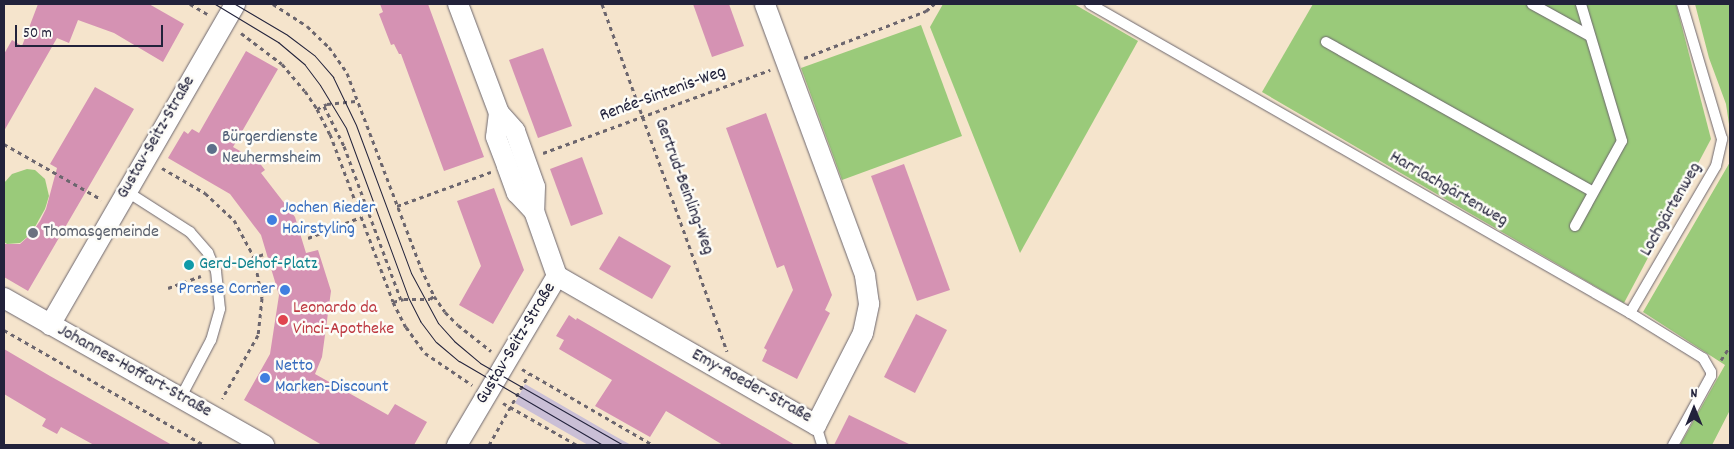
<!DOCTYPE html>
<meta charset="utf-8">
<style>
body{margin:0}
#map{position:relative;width:1734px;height:449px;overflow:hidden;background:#f5e4cc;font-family:Dekko,sans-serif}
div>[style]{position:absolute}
.industrial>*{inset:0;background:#cabfd6}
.green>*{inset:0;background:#9aca7a}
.building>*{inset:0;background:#d592b3}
.path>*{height:3px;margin-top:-1.5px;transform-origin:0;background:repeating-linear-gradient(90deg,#6c666e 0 4px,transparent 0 8px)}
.roads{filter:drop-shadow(0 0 1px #6c666e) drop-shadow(0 0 1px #6c666e)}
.lane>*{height:10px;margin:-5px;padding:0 5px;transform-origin:5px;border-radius:5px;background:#fff}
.street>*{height:20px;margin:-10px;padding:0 10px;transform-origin:10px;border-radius:10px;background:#fff}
.tram>*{height:1px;margin:-0.5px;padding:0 0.5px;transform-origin:0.5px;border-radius:0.5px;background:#22223b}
.dots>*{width:14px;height:14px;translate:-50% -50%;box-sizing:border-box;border:2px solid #fdfcf7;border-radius:50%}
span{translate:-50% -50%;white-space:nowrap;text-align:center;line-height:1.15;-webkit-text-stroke:5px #fdfcf7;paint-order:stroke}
.street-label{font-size:18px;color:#22223b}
.service-label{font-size:18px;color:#4e5e75}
.left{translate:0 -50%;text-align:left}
.shop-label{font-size:18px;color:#366cbe}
.right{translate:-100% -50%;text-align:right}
.worship-label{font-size:18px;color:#5b616d}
.culture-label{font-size:18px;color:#0d838f}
.health-label{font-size:18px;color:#be3a42}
.frame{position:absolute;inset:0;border:5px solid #22223b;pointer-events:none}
.north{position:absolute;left:1669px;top:384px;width:50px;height:50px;-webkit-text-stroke:4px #fdfcf7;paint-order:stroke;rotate:0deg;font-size:14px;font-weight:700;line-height:20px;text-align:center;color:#22223b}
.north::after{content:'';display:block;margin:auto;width:18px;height:22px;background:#22223b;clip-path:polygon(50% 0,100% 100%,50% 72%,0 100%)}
.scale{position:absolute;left:15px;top:25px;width:148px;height:22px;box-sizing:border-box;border:2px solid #22223b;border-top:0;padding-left:6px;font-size:15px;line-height:18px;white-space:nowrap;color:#22223b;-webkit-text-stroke:4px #fdfcf7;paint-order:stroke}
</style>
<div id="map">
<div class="industrial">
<i style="clip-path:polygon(525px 384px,613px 435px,631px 445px,588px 445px,515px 403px)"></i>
</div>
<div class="green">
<i style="clip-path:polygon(943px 4px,1074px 4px,1138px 41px,1020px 253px,930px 27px)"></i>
<i style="clip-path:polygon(1313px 4px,1676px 4px,1711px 139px,1624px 303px,1262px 92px)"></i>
<i style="clip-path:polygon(1695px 4px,1730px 4px,1730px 131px,1726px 104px,1709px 58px)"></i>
<i style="clip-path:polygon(921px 25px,962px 136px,842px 180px,801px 68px)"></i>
<i style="clip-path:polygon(1730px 162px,1730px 410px,1712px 445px,1680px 445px,1725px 365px,1643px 312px)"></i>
<i style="clip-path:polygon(27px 169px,35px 170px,45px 179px,49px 196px,45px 209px,31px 234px,20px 243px,7px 244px,4px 242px,4px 183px,12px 174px)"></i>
</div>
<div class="building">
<i style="clip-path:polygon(38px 4px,149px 4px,184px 24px,163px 62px,114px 33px,78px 20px,69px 43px,57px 38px,4px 131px,4px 54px,12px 40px,22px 46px)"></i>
<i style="clip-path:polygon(380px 4px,428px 4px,484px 157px,444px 171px,401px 54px,399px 54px,394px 44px,391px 45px,379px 14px,383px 12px)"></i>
<i style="clip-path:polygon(693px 4px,729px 4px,744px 46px,712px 57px)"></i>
<i style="clip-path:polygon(543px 48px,572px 126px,538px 138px,509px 60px)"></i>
<i style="clip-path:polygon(246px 51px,278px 69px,233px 147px,258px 161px,265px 170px,261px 173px,295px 217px,306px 253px,318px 250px,331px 291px,322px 357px,315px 374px,388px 415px,395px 404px,427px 422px,414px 445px,322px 445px,244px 400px,270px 354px,279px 295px,261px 235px,230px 194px,168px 158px,184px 131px,188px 134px,192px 129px,199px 133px)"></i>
<i style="clip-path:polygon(95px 87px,134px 109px,28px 291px,4px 277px,4px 244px,20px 244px,31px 234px,40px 221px,46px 209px,57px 168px,50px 164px)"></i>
<i style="clip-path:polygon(766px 113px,832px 295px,825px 310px,830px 313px,797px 379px,762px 361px,767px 350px,764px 348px,793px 290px,784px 265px,777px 268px,726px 128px)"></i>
<i style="clip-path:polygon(582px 157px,603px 214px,571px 226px,550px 169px)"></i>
<i style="clip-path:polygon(904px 164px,950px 290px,917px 301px,871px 176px)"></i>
<i style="clip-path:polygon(494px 188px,524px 270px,493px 324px,459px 305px,481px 266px,457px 201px)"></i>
<i style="clip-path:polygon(619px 236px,671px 266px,652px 299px,599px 269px)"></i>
<i style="clip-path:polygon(916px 314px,947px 330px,915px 393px,884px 377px)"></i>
<i style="clip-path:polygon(569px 315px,576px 320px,577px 318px,795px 445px,723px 445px,666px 411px,650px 437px,595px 406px,612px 380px,559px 349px,564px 340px,556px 336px)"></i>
<i style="clip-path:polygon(4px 349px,50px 376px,172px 445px,94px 445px,61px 427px,57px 434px,42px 426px,46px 419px,4px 394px)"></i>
<i style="clip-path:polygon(849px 415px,911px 445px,834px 445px)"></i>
</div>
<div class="path">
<i style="left:190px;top:4px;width:20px;rotate:30deg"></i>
<i style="left:273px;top:4px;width:40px;rotate:32.9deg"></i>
<i style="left:307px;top:26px;width:30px;rotate:44deg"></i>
<i style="left:329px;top:47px;width:32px;rotate:55deg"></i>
<i style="left:347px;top:73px;width:209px;rotate:69.2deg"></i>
<i style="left:421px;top:268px;width:31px;rotate:65deg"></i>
<i style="left:434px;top:296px;width:19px;rotate:55deg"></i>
<i style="left:445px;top:312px;width:18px;rotate:45deg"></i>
<i style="left:458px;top:325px;width:42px;rotate:38.2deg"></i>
<i style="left:602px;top:4px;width:369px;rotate:70.2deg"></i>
<i style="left:241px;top:33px;width:51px;rotate:37.1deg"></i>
<i style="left:282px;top:64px;width:35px;rotate:50deg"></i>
<i style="left:305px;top:91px;width:22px;rotate:56deg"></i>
<i style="left:317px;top:109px;width:28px;rotate:63deg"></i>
<i style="left:330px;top:134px;width:179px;rotate:69.4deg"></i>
<i style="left:393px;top:302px;width:28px;rotate:63deg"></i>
<i style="left:406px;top:327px;width:32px;rotate:54deg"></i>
<i style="left:425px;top:353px;width:57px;rotate:34.2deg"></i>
<i style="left:804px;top:58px;width:131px;rotate:-21.1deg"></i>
<i style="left:926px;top:11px;width:11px;rotate:-41deg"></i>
<i style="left:324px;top:106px;width:45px;rotate:63.4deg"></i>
<i style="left:344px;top:146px;width:164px;rotate:69.7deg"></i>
<i style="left:317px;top:109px;width:11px;rotate:-27deg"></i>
<i style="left:327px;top:104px;width:31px;rotate:-6deg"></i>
<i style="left:4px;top:144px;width:112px;rotate:29.6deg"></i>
<i style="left:543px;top:153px;width:242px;rotate:-20.1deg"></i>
<i style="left:162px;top:168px;width:50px;rotate:30.2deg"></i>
<i style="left:205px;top:193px;width:40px;rotate:43deg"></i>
<i style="left:234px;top:220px;width:42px;rotate:61.6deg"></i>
<i style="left:254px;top:257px;width:42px;rotate:79deg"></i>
<i style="left:262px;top:298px;width:37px;rotate:96deg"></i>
<i style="left:258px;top:335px;width:73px;rotate:119.4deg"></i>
<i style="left:397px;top:206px;width:100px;rotate:-19.9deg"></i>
<i style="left:308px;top:238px;width:57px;rotate:-21.6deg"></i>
<i style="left:229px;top:266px;width:39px;rotate:-19deg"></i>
<i style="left:168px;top:288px;width:35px;rotate:-20deg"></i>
<i style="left:393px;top:302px;width:11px;rotate:-15deg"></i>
<i style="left:404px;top:299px;width:26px"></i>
<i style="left:430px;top:299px;width:5px;rotate:-37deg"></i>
<i style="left:4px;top:330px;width:231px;rotate:29.9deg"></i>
<i style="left:1721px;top:360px;width:17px;rotate:-57deg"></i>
<i style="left:522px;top:369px;width:151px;rotate:30.1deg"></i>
<i style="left:503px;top:403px;width:85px;rotate:29.6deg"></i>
<i style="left:489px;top:445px;width:81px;rotate:-60.6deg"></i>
</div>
<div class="roads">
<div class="lane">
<i style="left:1090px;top:4px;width:622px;rotate:29.78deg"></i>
<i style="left:1630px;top:313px;width:86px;rotate:31.7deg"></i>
<i style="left:1703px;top:358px;width:16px;rotate:60deg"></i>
<i style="left:1711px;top:372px;width:4px;rotate:90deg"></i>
<i style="left:1711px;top:376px;width:79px;rotate:118.8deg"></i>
<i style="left:1532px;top:4px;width:66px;rotate:28.9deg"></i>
<i style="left:1326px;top:42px;width:306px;rotate:29.3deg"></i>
<i style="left:126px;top:191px;width:76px;rotate:32.6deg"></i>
<i style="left:190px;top:232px;width:28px;rotate:49deg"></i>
<i style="left:208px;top:253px;width:20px;rotate:66deg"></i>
<i style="left:216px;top:271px;width:38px;rotate:84deg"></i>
<i style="left:220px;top:309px;width:32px;rotate:106deg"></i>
<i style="left:211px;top:340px;width:64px;rotate:117.8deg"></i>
<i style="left:1575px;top:226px;width:97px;rotate:-61.1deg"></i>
<i style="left:1622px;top:141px;width:143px;rotate:-106.7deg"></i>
<i style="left:1630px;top:313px;width:170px;rotate:-59.7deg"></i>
<i style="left:1716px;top:166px;width:28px;rotate:-77deg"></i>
<i style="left:1722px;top:139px;width:141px;rotate:-106.5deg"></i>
<i style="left:816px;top:425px;width:21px;rotate:73deg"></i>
</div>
<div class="street">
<i style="left:458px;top:4px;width:116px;rotate:69.4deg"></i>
<i style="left:499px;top:113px;width:24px;rotate:48deg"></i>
<i style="left:515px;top:131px;width:59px;rotate:70.3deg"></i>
<i style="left:535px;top:187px;width:24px;rotate:92deg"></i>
<i style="left:499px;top:113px;width:24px;rotate:97deg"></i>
<i style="left:496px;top:137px;width:31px;rotate:69deg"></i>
<i style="left:507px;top:166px;width:29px;rotate:70deg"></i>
<i style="left:517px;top:193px;width:25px;rotate:47deg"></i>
<i style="left:534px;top:211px;width:69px;rotate:70.5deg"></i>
<i style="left:557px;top:276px;width:299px;rotate:29.9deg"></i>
<i style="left:816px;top:425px;width:103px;rotate:-62.9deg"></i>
<i style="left:863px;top:333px;width:30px;rotate:-78deg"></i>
<i style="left:869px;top:304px;width:29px;rotate:-98deg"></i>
<i style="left:865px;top:275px;width:289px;rotate:-110.3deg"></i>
<i style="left:4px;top:298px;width:299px;rotate:29.5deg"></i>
<i style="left:50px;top:325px;width:370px;rotate:-60deg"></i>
<i style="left:457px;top:445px;width:196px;rotate:-59.4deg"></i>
</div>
</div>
<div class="tram">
<i style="left:215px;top:4px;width:74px;rotate:31.1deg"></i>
<i style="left:278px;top:42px;width:35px;rotate:40deg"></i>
<i style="left:305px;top:65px;width:25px;rotate:53deg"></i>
<i style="left:320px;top:85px;width:50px;rotate:58.8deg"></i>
<i style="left:346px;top:128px;width:182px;rotate:69.8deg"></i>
<i style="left:409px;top:299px;width:25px;rotate:63deg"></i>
<i style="left:420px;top:321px;width:26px;rotate:53deg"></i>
<i style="left:436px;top:342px;width:30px;rotate:40deg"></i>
<i style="left:459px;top:361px;width:167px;rotate:30.3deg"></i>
<i style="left:235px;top:4px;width:59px;rotate:30.5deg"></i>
<i style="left:286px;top:34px;width:36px;rotate:37deg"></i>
<i style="left:315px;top:56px;width:28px;rotate:49deg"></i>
<i style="left:333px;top:77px;width:53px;rotate:64.4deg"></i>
<i style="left:356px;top:125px;width:158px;rotate:69.6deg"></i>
<i style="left:411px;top:273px;width:57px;rotate:61.6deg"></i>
<i style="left:438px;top:323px;width:24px;rotate:48deg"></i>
<i style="left:454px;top:341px;width:34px;rotate:40deg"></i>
<i style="left:480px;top:363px;width:165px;rotate:29.8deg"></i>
</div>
<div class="dots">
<i style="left:212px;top:149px;background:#5c6f8a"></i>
<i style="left:272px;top:220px;background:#3f7fe0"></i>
<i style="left:33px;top:233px;background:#6b7280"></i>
<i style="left:189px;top:265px;background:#0f9aa8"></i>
<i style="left:285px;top:290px;background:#3f7fe0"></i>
<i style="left:283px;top:320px;background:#e0444e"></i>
<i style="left:265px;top:378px;background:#3f7fe0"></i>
</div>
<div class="street-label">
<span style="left:663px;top:95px;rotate:-20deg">Renée-Sintenis-Weg</span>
<span style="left:157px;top:138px;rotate:-60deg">Gustav-Seitz-Straße</span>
<span style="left:683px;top:187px;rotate:70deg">Gertrud-Beinling-Weg</span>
<span style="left:1448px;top:190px;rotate:30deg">Harrlachgärtenweg</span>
<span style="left:1672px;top:210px;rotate:-60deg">Lochgärtenweg</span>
<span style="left:517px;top:344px;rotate:-59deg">Gustav-Seitz-Straße</span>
<span style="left:134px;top:372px;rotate:29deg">Johannes-Hoffart-Straße</span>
<span style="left:751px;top:387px;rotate:29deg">Emy-Roeder-Straße</span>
</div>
<div class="service-label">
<span class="left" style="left:222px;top:149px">Bürgerdienste<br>Neuhermsheim</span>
</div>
<div class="shop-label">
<span class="left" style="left:282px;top:220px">Jochen Rieder<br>Hairstyling</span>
<span class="right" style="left:275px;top:290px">Presse Corner</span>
<span class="left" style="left:275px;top:378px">Netto<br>Marken-Discount</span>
</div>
<div class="worship-label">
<span class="left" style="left:43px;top:233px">Thomasgemeinde</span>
</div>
<div class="culture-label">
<span class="left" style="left:199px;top:265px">Gerd-Dehof-Platz</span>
</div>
<div class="health-label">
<span class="left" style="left:293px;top:320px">Leonardo da<br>Vinci-Apotheke</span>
</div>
<div class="frame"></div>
<div class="north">N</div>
<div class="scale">50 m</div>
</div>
